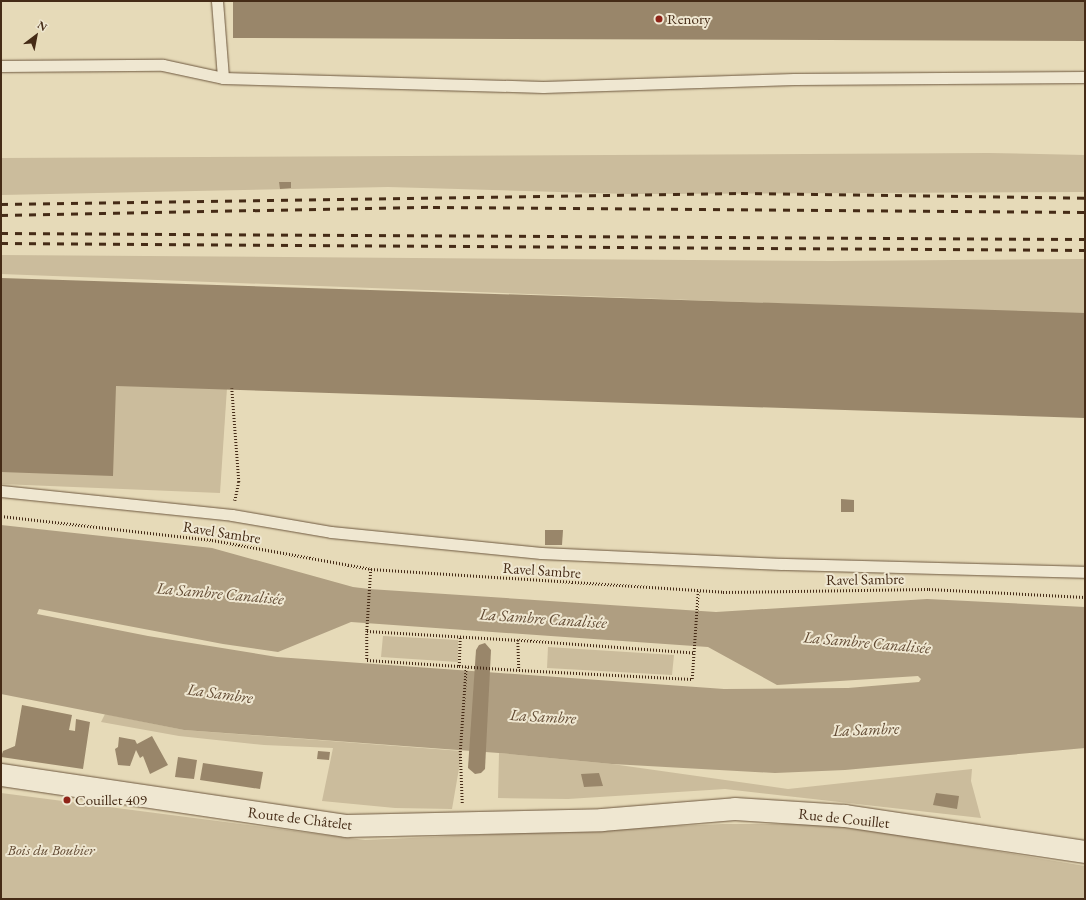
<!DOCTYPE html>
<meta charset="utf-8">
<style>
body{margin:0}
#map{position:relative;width:1086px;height:900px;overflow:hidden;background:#e6dab8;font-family:"EB Garamond",serif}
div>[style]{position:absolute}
.green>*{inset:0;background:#cbbc9c}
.water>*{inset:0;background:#af9e81}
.building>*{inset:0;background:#99866a}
.path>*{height:2.5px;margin-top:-1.25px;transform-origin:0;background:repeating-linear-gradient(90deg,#452b16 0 1px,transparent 0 3px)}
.roads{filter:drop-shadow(0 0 1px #6d573e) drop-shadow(0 0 1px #6d573e)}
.lane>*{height:11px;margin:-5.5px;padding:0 5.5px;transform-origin:5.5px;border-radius:5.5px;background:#efe7d1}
.secondary>*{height:22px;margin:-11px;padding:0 11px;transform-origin:11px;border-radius:11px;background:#efe7d1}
.rail>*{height:3px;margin-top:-1.5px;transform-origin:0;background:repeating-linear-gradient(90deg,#452b16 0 7px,transparent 0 14px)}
.dots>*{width:11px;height:11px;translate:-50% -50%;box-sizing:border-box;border:2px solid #efe7d1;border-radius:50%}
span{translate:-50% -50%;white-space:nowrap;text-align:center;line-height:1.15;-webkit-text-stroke:4px #efe7d1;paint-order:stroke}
.poi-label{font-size:15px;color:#452b16}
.left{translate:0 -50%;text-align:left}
.street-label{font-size:15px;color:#452b16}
.park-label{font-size:15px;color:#604831;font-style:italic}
.water-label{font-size:16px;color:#604831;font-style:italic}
.frame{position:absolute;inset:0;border:2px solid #452b16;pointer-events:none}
.north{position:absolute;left:16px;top:16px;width:40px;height:40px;-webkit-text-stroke:3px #efe7d1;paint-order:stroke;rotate:32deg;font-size:11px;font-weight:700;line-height:16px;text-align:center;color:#452b16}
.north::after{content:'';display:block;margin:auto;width:14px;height:18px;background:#452b16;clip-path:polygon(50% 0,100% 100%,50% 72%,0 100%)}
</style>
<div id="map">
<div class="green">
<i style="clip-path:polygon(988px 153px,1085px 155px,1085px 192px,628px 194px,388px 187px,1px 195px,1px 158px)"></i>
<i style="clip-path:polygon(1px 255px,830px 261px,1085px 259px,1085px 315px,1px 274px)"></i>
<i style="clip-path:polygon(108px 383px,227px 388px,220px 493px,1px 484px,1px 469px)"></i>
<i style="clip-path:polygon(383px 636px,458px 640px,458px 662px,381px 657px)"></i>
<i style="clip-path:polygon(548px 647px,674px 655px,672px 675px,547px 668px)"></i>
<i style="clip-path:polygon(105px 714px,184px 730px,462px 751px,452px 809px,395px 808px,322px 801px,333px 748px,264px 745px,179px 736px,101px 722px)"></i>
<i style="clip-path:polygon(499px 753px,612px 764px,788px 789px,972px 769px,971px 781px,981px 818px,725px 789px,568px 799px,498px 798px)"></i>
<i style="clip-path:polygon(1px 793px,365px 840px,723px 824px,833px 824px,1085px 866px,1085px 899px,1px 899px)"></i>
</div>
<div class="water">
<i style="clip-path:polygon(evenodd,1px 525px,212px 548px,353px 587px,369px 589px,716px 612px,927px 599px,1085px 607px,1085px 748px,845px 770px,775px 773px,612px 764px,499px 753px,184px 730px,1px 694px,1px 525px,39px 609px,223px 644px,278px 652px,351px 622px,708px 647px,777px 685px,918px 676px,921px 679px,919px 682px,848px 688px,724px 689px,277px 657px,148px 636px,37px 614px,39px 609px)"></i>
</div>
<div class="building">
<i style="clip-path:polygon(233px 1px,1085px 1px,1085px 41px,233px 38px)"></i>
<i style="clip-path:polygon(279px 182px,291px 182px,291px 188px,280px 189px)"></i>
<i style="clip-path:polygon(1px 278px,1085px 313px,1085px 418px,116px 386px,113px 476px,1px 472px)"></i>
<i style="clip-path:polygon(841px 499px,854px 500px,854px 512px,841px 512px)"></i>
<i style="clip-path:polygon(545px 530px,563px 530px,562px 545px,545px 545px)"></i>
<i style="clip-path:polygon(485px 643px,491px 650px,485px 769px,481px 773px,475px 774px,468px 768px,476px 650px,479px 645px)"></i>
<i style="clip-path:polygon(22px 705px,72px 715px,69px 730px,75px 731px,76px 719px,90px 722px,83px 769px,1px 757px,3px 751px,15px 746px)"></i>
<i style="clip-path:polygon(152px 736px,168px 765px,150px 774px,143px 756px,140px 758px,136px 750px,130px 766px,118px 765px,115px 749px,118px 747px,119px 737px,135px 740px,137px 744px)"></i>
<i style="clip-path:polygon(318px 751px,330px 752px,329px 760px,317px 759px)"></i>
<i style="clip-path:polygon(178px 757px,197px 760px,194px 779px,175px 777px)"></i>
<i style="clip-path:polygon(203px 763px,263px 772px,260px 789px,200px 780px)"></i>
<i style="clip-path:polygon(599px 773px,603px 786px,584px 787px,581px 774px)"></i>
<i style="clip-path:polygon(936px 793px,959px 796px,957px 809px,933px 805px)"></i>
</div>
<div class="path">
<i style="left:232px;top:388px;width:94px;rotate:85.7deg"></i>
<i style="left:239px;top:482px;width:19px;rotate:102deg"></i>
<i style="left:1px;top:516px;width:212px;rotate:6.5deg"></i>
<i style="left:212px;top:540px;width:162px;rotate:10.3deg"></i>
<i style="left:371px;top:569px;width:353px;rotate:3.7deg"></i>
<i style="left:723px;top:592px;width:206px;rotate:-0.8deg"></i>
<i style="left:929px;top:589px;width:156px;rotate:2.9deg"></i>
<i style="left:371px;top:569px;width:62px;rotate:93.7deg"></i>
<i style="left:367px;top:631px;width:151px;rotate:3.4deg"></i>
<i style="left:367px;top:631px;width:29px;rotate:90deg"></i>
<i style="left:367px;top:660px;width:92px;rotate:3.7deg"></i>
<i style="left:459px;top:666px;width:29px;rotate:-88deg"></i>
<i style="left:693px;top:653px;width:175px;rotate:-175.8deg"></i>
<i style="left:518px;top:640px;width:30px;rotate:88deg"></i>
<i style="left:519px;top:670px;width:173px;rotate:3deg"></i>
<i style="left:692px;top:679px;width:88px;rotate:-86.1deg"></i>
<i style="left:459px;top:666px;width:60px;rotate:3.8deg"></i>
<i style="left:462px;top:803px;width:51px;rotate:-92.2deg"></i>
<i style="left:460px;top:752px;width:85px;rotate:-86deg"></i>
</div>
<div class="roads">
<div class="lane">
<i style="left:217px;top:1px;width:77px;rotate:85.5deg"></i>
<i style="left:1px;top:66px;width:162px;rotate:-0.4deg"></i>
<i style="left:163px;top:65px;width:61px;rotate:12.2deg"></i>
<i style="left:223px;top:78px;width:320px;rotate:1.6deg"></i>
<i style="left:543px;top:87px;width:251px;rotate:-1.8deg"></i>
<i style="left:794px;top:79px;width:291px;rotate:-0.4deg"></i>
<i style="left:1px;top:491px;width:232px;rotate:5.9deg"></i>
<i style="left:232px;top:515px;width:100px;rotate:9.7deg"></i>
<i style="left:331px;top:532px;width:211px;rotate:5.7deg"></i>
<i style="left:541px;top:553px;width:241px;rotate:2.6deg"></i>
<i style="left:782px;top:564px;width:303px;rotate:1.5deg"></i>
</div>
<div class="secondary">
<i style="left:1px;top:775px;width:349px;rotate:8.4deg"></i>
<i style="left:346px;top:826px;width:256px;rotate:-1.3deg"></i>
<i style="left:602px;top:820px;width:133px;rotate:-4.7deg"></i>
<i style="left:735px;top:809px;width:110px;rotate:3.6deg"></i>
<i style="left:845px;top:816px;width:243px;rotate:8.5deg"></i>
</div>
</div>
<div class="rail">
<i style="left:1px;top:204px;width:740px;rotate:-0.85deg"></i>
<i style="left:741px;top:193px;width:344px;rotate:0.8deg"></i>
<i style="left:1px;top:215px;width:432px;rotate:-1.1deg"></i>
<i style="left:433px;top:207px;width:652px;rotate:0.44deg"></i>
<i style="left:1px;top:233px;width:1084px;rotate:0.32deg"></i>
<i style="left:1px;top:243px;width:1084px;rotate:0.37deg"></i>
</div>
<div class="dots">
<i style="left:659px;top:19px;background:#8f2418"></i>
<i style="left:67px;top:800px;background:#8f2418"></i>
</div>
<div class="poi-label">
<span class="left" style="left:667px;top:19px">Renory</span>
<span class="left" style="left:75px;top:800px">Couillet 409</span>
</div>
<div class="street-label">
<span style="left:222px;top:532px;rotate:9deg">Ravel Sambre</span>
<span style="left:542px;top:570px;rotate:4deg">Ravel Sambre</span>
<span style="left:865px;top:579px;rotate:-1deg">Ravel Sambre</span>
<span style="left:300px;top:818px;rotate:7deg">Route de Châtelet</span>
<span style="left:844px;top:818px;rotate:6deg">Rue de Couillet</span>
</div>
<div class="park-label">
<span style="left:51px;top:850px">Bois du Boubier</span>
</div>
<div class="water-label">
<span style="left:220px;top:594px;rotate:5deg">La Sambre Canalisée</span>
<span style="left:543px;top:619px;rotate:4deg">La Sambre Canalisée</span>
<span style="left:867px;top:643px;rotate:5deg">La Sambre Canalisée</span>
<span style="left:220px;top:694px;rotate:8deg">La Sambre</span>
<span style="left:543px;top:717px;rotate:3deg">La Sambre</span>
<span style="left:866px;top:730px;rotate:-2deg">La Sambre</span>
</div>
<div class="frame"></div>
<div class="north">N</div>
</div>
